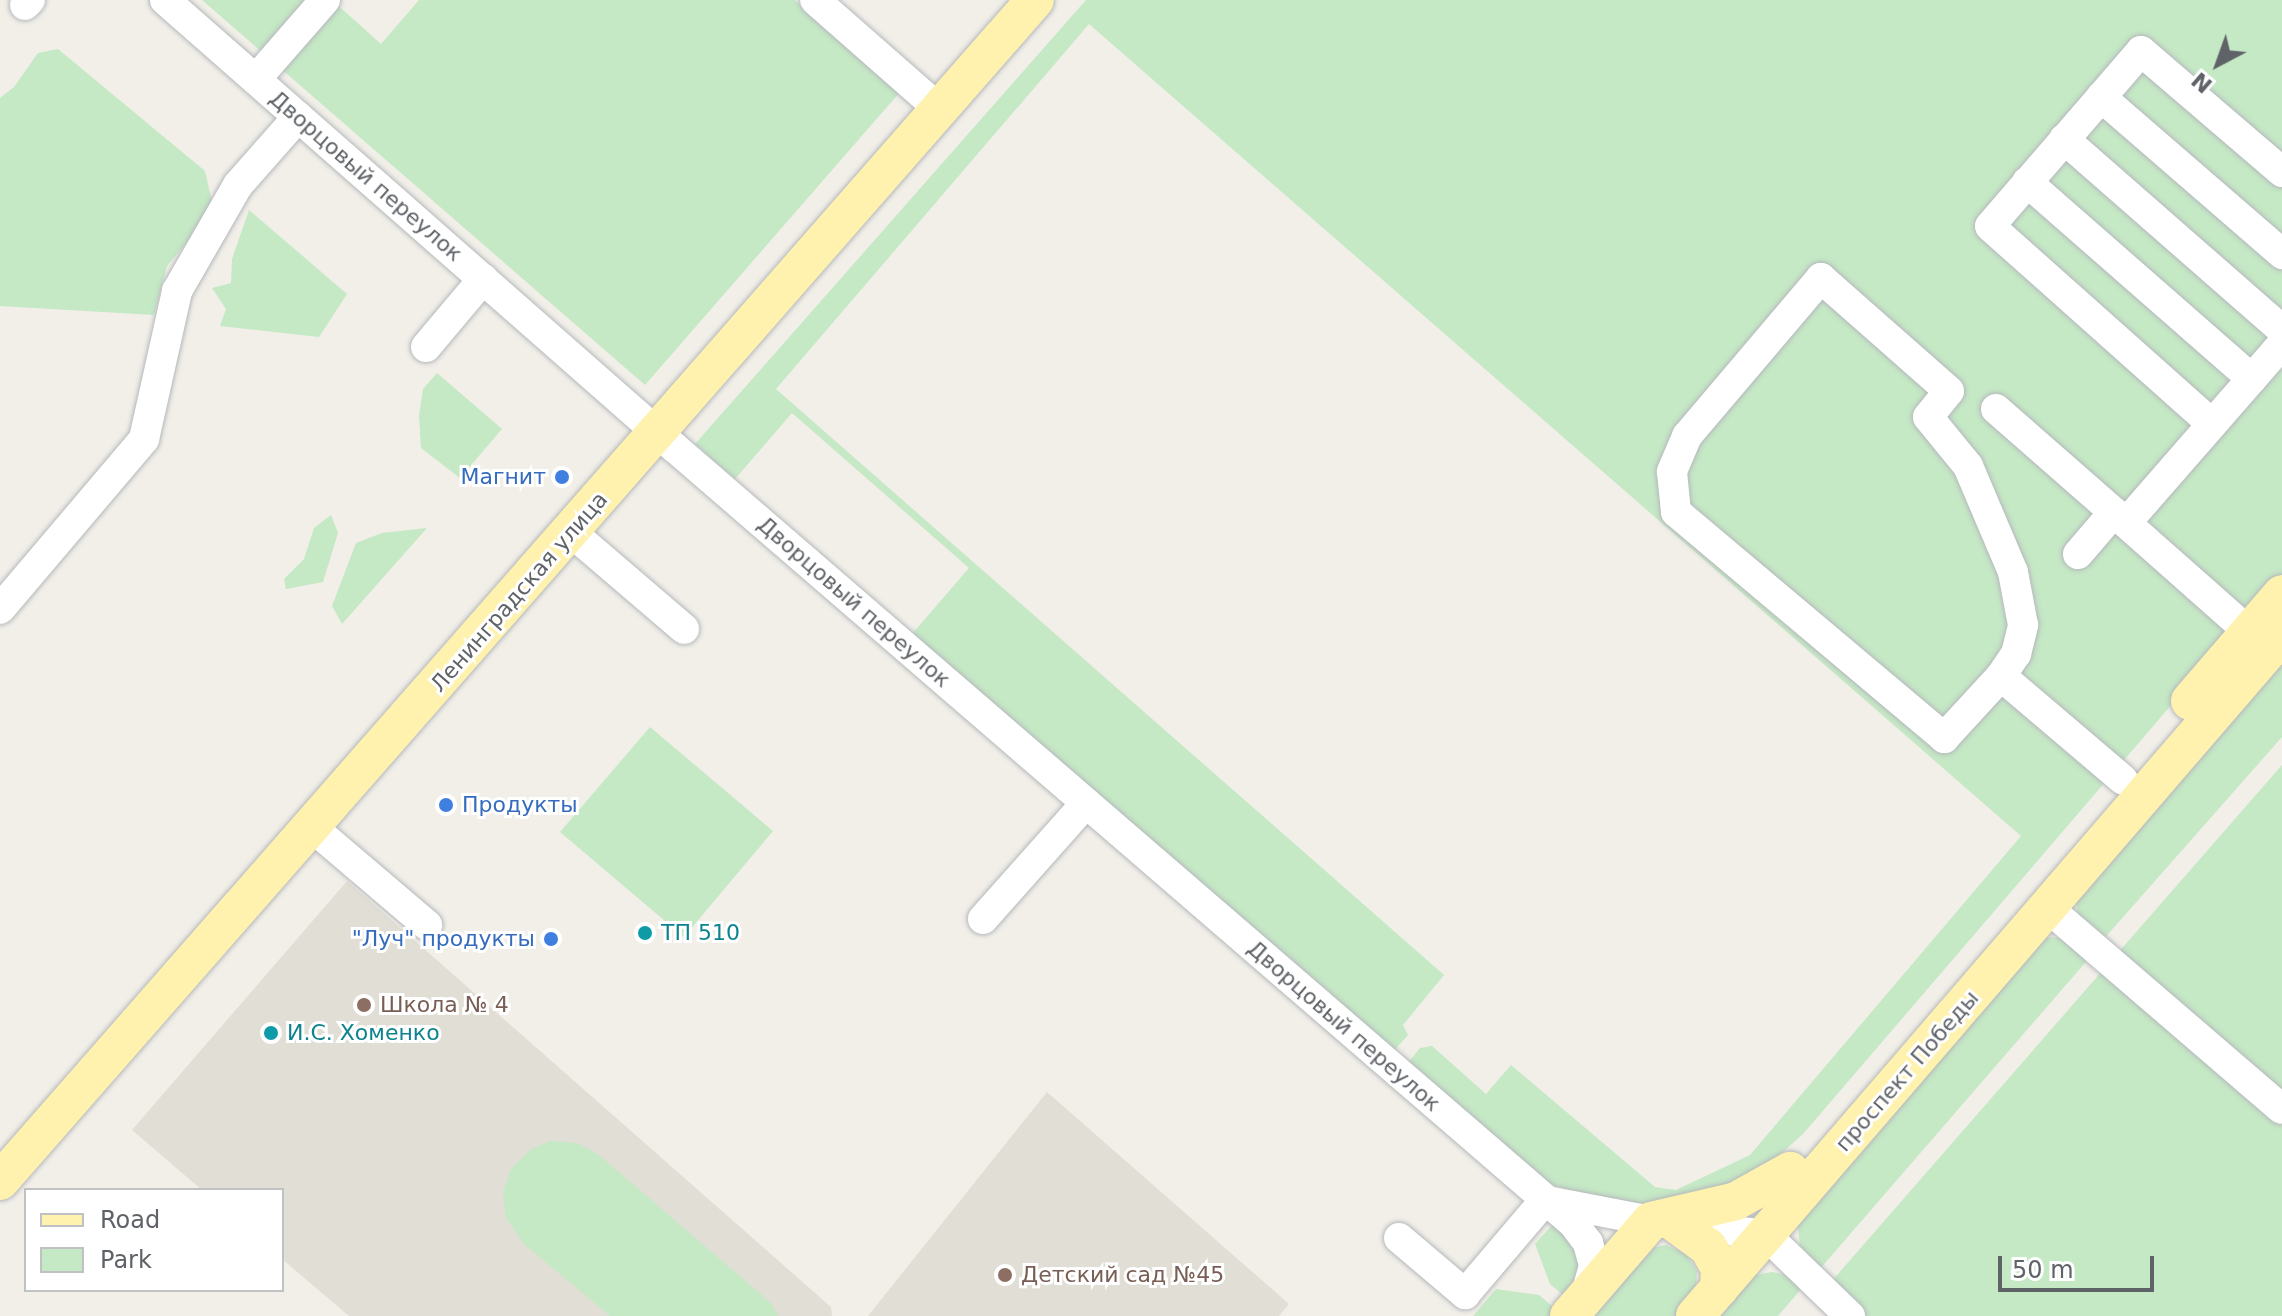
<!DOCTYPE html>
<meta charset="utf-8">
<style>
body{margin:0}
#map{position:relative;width:2282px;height:1316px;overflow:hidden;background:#f1efe8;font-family:"DejaVu Sans",sans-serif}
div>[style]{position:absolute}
.education>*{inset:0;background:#e1ded6}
.green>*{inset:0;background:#c5e8c5}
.roads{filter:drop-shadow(0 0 2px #b5b8bc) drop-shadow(0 0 2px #b5b8bc)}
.minor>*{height:30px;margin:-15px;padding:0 15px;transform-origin:15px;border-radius:15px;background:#fff}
.major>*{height:38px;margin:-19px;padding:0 19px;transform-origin:19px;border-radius:19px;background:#fff2af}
.dots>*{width:22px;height:22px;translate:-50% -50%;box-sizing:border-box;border:4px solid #fff;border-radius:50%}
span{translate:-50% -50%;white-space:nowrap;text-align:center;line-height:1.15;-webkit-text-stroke:6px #fff;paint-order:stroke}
.street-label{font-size:22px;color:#5f6368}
.shop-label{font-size:22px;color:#366cbe}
.right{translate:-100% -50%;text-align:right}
.left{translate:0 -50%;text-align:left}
.culture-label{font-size:22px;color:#0d838f}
.education-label{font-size:22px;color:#785e54}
.legend{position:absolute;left:24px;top:1188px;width:260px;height:104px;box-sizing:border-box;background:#fff;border:2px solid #bfc1c3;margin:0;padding:10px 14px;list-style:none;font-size:24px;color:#5f6368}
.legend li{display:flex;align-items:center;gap:16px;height:40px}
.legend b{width:40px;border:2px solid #bfc1c3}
.north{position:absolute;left:2178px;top:24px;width:80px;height:80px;-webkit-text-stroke:6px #fff;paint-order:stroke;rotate:221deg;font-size:22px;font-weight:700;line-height:32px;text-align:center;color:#5f6368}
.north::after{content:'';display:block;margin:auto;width:28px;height:36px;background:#5f6368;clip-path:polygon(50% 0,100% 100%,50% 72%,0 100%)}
.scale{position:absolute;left:1998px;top:1256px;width:156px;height:36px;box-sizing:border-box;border:4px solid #5f6368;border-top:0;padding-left:10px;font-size:24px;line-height:28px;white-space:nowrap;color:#5f6368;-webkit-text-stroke:6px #fff;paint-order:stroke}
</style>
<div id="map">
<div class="education">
<i style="clip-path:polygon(347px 881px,831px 1307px,832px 1316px,349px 1316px,282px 1259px,282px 1190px,202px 1190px,132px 1130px)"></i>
<i style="clip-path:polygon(1047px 1092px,1289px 1304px,1279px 1316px,868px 1316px)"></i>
</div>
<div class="green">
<i style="clip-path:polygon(202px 0,332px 0,381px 44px,419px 0,795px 0,900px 92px,645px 385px)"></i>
<i style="clip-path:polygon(1086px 0,2282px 0,2282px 576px,1803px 1134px,1774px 1160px,1723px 1186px,1662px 1203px,1631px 1203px,1583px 1195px,1547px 1183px,1404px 1068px,1420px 1048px,1432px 1046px,1486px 1094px,1511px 1065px,1655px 1187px,1676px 1190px,1750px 1155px,2021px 836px,1089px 24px,776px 389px,1444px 975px,1403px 1025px,1408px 1035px,1391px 1054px,912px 634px,969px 568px,792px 413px,735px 479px,695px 444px)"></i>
<i style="clip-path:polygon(58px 49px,205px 171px,212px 202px,190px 239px,167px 266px,154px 315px,0 306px,0 98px,14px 87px,38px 53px)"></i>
<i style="clip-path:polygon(249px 210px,347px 294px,319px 337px,220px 326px,226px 309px,212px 288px,231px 283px,232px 259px)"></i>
<i style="clip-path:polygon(437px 373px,502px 429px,460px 478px,421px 448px,419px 416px,423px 389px)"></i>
<i style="clip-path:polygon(331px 515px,338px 533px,323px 582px,286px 589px,284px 579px,304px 559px,314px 528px)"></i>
<i style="clip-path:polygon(427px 528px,342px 624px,332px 606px,356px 543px,382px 533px)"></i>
<i style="clip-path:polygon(2282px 654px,2282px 737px,2102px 941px,2078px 918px,2076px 902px)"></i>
<i style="clip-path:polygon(650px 727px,773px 831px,684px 937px,560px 832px)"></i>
<i style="clip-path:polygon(2282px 765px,2282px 1097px,2117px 954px)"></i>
<i style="clip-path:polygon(2051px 937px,2065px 939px,2091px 956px,1819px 1270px,1800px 1248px,1798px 1225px,2042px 939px)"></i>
<i style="clip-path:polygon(2103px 970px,2282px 1122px,2282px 1316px,1866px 1316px,1831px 1282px)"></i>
<i style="clip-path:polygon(550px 1141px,577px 1143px,599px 1155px,772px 1304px,778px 1316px,610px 1316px,524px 1244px,506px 1218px,503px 1192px,511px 1169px,531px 1149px)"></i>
<i style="clip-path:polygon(1555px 1222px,1570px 1235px,1580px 1269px,1568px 1299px,1550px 1284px,1535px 1244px)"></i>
<i style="clip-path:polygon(1666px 1245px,1686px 1254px,1697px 1271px,1696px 1292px,1679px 1316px,1591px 1316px,1645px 1249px)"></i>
<i style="clip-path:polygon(1771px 1272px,1783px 1274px,1802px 1288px,1778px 1316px,1714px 1316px,1751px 1276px)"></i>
<i style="clip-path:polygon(1496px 1289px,1539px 1295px,1558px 1311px,1554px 1316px,1473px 1316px)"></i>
</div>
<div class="roads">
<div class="minor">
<i style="left:165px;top:0;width:679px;rotate:41.3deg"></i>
<i style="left:675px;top:448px;width:1186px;rotate:40.8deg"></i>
<i style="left:1573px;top:1223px;width:25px;rotate:53deg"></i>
<i style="left:1588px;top:1243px;width:24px;rotate:75deg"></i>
<i style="left:1594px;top:1266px;width:32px;rotate:106deg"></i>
<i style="left:815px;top:0;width:167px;rotate:41.3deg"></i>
<i style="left:25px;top:5px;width:7px;rotate:-45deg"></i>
<i style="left:256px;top:79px;width:105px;rotate:-48.9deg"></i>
<i style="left:2101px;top:97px;width:240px;rotate:40.9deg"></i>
<i style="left:2064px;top:139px;width:290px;rotate:41.2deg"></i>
<i style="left:2027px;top:182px;width:299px;rotate:41.2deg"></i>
<i style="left:426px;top:347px;width:89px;rotate:-50deg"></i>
<i style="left:1996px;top:409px;width:173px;rotate:41.2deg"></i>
<i style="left:2212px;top:424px;width:297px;rotate:-138.3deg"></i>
<i style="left:1990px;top:226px;width:231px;rotate:-49.2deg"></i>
<i style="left:2141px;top:51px;width:186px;rotate:40.6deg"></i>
<i style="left:571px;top:532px;width:149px;rotate:40.6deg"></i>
<i style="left:2078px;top:554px;width:55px;rotate:-49.4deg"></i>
<i style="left:0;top:609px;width:223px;rotate:-49.7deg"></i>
<i style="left:144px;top:439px;width:152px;rotate:-77.4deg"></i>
<i style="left:177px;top:291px;width:122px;rotate:-60.1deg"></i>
<i style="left:238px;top:185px;width:91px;rotate:-48.6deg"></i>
<i style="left:2249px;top:632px;width:164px;rotate:-138.5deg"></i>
<i style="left:2126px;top:523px;width:237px;rotate:-48.9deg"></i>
<i style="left:2001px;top:676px;width:27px;rotate:-56deg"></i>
<i style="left:2016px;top:654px;width:30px;rotate:-76deg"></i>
<i style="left:2023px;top:625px;width:54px;rotate:-100.7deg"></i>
<i style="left:2013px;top:572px;width:115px;rotate:-113deg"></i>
<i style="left:1968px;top:466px;width:63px;rotate:-129.2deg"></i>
<i style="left:1928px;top:417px;width:33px;rotate:-51deg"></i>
<i style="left:1949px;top:391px;width:171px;rotate:-138.6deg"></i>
<i style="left:1821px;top:278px;width:207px;rotate:130.3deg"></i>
<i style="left:1687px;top:436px;width:39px;rotate:113deg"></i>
<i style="left:1672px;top:472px;width:40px;rotate:84.3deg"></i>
<i style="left:1676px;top:512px;width:351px;rotate:40.1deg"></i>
<i style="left:1944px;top:738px;width:84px;rotate:-47.4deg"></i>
<i style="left:2001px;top:676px;width:160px;rotate:40.4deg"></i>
<i style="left:313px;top:828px;width:150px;rotate:40.4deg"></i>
<i style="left:2048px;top:908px;width:308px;rotate:40.7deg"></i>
<i style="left:983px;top:919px;width:155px;rotate:-48.4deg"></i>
<i style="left:1552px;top:1202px;width:101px;rotate:10.9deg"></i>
<i style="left:1651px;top:1221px;width:116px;rotate:6.9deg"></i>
<i style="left:1766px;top:1235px;width:117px;rotate:44deg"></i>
<i style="left:1399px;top:1238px;width:87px;rotate:40.3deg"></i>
<i style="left:1465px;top:1294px;width:123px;rotate:-49.6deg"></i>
</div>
<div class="major">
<i style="left:2190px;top:701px;width:141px;rotate:-49.3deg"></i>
<i style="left:0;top:1181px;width:1570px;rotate:-48.77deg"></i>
<i style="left:1676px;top:1224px;width:39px;rotate:36deg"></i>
<i style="left:1708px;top:1247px;width:25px;rotate:61deg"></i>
<i style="left:1720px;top:1269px;width:20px;rotate:93deg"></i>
<i style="left:1569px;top:1316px;width:125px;rotate:-49.2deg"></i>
<i style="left:1651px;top:1221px;width:87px;rotate:-13.2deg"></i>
<i style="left:1736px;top:1201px;width:62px;rotate:-29.1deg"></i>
<i style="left:1695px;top:1316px;width:899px;rotate:-49.24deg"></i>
</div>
</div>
<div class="dots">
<i style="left:562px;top:477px;background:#3f7fe0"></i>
<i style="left:446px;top:805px;background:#3f7fe0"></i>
<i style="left:645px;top:933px;background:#0f9aa8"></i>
<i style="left:551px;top:939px;background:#3f7fe0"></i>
<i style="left:364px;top:1005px;background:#8d6e63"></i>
<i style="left:271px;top:1033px;background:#0f9aa8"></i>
<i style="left:1005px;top:1275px;background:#8d6e63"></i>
</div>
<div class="street-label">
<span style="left:366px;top:176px;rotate:41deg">Дворцовый переулок</span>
<span style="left:519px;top:592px;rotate:-49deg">Ленинградская улица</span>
<span style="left:854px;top:602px;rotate:41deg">Дворцовый переулок</span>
<span style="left:1344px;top:1026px;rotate:41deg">Дворцовый переулок</span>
<span style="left:1907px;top:1071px;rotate:-49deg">проспект Победы</span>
</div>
<div class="shop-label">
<span class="right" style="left:546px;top:477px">Магнит</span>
<span class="left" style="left:462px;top:805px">Продукты</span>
<span class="right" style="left:535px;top:939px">"Луч" продукты</span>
</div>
<div class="culture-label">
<span class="left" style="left:661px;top:933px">ТП 510</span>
<span class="left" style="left:287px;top:1033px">И.С. Хоменко</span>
</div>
<div class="education-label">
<span class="left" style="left:380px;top:1005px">Школа № 4</span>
<span class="left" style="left:1021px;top:1275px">Детский сад №45</span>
</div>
<ul class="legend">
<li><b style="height:10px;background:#fff2af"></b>Road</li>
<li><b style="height:22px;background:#c5e8c5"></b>Park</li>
</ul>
<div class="north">N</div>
<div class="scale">50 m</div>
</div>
